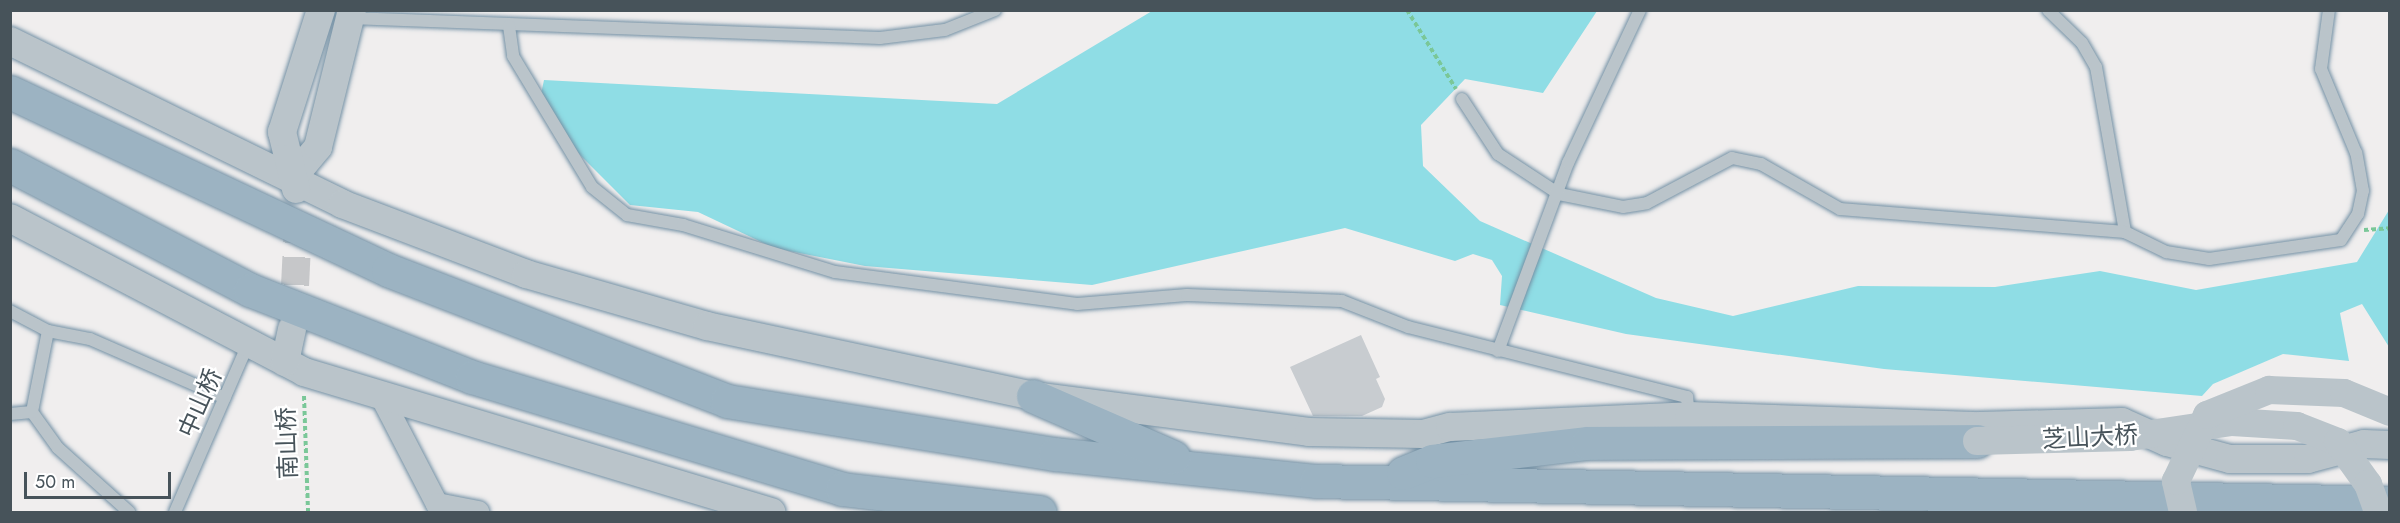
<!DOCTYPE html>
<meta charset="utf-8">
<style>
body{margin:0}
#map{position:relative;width:2400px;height:523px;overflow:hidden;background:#f0eeee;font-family:Jost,"Noto Sans SC",sans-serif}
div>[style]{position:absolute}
.water>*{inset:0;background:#8fdde5}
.building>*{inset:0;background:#c8ccd0}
.tertiary-tunnel>*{height:28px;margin-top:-14px;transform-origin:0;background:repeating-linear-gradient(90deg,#c6c7c9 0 28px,transparent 0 42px)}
.path>*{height:4px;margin-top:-2px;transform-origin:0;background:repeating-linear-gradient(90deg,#7ac798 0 4.5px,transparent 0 7.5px)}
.roads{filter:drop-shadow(0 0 2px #7491a5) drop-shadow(0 0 2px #7491a5)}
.service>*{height:12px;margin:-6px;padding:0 6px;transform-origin:6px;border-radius:6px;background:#bac4ca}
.minor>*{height:22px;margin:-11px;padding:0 11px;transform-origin:11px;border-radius:11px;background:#bac4ca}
.tertiary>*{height:28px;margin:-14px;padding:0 14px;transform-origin:14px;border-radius:14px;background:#bac4ca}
.trunk>*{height:33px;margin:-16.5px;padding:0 16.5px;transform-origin:16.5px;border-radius:16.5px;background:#9cb3c2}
.tertiary-bridge>*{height:28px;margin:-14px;padding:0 14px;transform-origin:14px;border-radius:14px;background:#bac4ca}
span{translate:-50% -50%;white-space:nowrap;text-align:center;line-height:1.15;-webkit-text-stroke:4.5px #fff;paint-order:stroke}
.street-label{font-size:24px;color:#47535a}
.frame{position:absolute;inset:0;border:12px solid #47535a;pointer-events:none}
.scale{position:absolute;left:24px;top:472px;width:147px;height:27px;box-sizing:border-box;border:3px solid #47535a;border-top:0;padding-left:8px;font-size:18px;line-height:21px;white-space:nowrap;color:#47535a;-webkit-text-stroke:4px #fff;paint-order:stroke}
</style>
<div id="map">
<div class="water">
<i style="clip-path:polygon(1152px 11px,1597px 11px,1543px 93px,1465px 79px,1421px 125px,1423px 166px,1480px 221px,1656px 298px,1733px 316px,1858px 286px,1995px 287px,2100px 271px,2196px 290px,2357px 262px,2389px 210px,2389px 347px,2362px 304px,2340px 313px,2349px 361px,2283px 354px,2213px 384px,2202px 396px,1884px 369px,1626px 334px,1500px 305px,1502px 276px,1492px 260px,1473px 254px,1455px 261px,1345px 228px,1092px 285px,865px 266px,774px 248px,698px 212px,630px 205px,573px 148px,541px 94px,544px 80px,997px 104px)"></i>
</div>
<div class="building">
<i style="clip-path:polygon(1361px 335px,1380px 377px,1376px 379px,1385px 399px,1382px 407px,1362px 416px,1313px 416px,1290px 367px)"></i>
</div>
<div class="tertiary-tunnel">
<i style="left:293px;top:327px;width:124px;rotate:-87.2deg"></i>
</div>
<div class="path">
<i style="left:1407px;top:10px;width:93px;rotate:58.2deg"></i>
<i style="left:2364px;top:230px;width:26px;rotate:-4deg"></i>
<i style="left:304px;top:396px;width:116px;rotate:88deg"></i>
</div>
<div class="roads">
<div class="service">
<i style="left:2048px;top:10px;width:47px;rotate:44.1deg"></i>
<i style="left:2082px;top:43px;width:28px;rotate:60deg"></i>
<i style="left:2096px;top:67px;width:168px;rotate:80deg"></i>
<i style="left:350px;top:18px;width:530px;rotate:2.16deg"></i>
<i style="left:880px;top:38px;width:65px;rotate:-7deg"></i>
<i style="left:945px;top:30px;width:54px;rotate:-21.8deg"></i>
<i style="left:509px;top:26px;width:30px;rotate:82deg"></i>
<i style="left:513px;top:56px;width:153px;rotate:58.9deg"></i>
<i style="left:592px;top:187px;width:45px;rotate:38.7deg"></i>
<i style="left:627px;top:215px;width:57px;rotate:10.1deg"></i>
<i style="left:683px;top:225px;width:159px;rotate:17.2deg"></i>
<i style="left:835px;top:272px;width:244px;rotate:7.5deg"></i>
<i style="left:1077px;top:304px;width:110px;rotate:-4.7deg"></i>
<i style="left:1187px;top:295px;width:155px;rotate:2.2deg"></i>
<i style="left:1342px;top:301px;width:71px;rotate:21.5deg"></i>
<i style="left:1408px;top:327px;width:288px;rotate:14.1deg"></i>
<i style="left:1687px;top:397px;width:19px;rotate:84deg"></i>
<i style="left:1462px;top:99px;width:66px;rotate:56.8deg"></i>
<i style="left:1498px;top:154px;width:73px;rotate:33.3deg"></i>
<i style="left:1559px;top:194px;width:65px;rotate:11.5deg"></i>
<i style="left:1623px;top:207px;width:24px;rotate:-9deg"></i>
<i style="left:1647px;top:203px;width:96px;rotate:-27.9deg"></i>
<i style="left:1732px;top:158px;width:30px;rotate:12deg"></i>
<i style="left:1761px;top:164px;width:91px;rotate:29.7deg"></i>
<i style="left:1840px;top:209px;width:286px;rotate:4.6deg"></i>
<i style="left:2125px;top:232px;width:46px;rotate:26deg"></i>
<i style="left:2166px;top:252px;width:44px;rotate:9.2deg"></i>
<i style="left:2209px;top:259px;width:133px;rotate:-8.2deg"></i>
<i style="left:2341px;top:240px;width:31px;rotate:-57deg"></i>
<i style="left:2358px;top:214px;width:24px;rotate:-78deg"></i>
<i style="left:2363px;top:191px;width:39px;rotate:-100deg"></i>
<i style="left:2356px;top:153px;width:91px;rotate:-112.6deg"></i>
<i style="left:2321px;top:69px;width:60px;rotate:-82.3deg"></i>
<i style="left:10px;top:311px;width:43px;rotate:27.8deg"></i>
<i style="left:48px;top:331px;width:43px;rotate:10.8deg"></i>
<i style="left:90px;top:339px;width:147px;rotate:23.6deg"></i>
<i style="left:48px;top:331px;width:83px;rotate:101.2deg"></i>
<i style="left:32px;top:412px;width:44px;rotate:54.2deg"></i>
<i style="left:58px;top:448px;width:96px;rotate:42deg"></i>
<i style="left:1498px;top:351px;width:201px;rotate:-69.6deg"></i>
<i style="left:1568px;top:163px;width:169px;rotate:-64.8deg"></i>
<i style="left:10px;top:414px;width:22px;rotate:-5deg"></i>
<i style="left:175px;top:512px;width:183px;rotate:-66.5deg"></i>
</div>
<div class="minor">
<i style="left:381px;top:396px;width:122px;rotate:62.6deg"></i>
<i style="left:437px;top:504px;width:42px;rotate:11deg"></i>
</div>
<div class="tertiary">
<i style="left:10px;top:41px;width:370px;rotate:26.1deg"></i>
<i style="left:342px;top:204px;width:197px;rotate:20.8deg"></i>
<i style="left:526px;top:274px;width:188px;rotate:16deg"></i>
<i style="left:707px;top:326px;width:333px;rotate:12.1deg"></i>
<i style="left:1033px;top:396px;width:278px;rotate:7.4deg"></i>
<i style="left:1309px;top:432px;width:114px;rotate:1deg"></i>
<i style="left:1423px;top:434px;width:28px;rotate:-15deg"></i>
<i style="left:1450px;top:427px;width:239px;rotate:-2.6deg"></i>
<i style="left:1689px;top:416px;width:291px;rotate:2deg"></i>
<i style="left:1980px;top:426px;width:142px;rotate:-1.6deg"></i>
<i style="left:2122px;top:422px;width:49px;rotate:24deg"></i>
<i style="left:2167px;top:442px;width:65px;rotate:15.1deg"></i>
<i style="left:2230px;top:459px;width:78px"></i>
<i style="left:2308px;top:459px;width:58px;rotate:-15deg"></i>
<i style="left:2364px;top:444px;width:26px;rotate:2deg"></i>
<i style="left:293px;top:177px;width:39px;rotate:-50deg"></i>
<i style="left:318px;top:147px;width:141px;rotate:-76.1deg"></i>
<i style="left:296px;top:189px;width:59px;rotate:-103.8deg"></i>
<i style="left:282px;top:132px;width:128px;rotate:-72.3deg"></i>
<i style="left:10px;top:218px;width:332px;rotate:27.6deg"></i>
<i style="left:304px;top:372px;width:488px;rotate:16.7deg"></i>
<i style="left:285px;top:362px;width:34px;rotate:-78deg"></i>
</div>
<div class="trunk">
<i style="left:10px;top:92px;width:418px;rotate:25.2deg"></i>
<i style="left:388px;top:270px;width:363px;rotate:21.1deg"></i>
<i style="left:727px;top:401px;width:332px;rotate:9.2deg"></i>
<i style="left:1055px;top:454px;width:262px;rotate:5.9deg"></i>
<i style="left:1316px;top:481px;width:1074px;rotate:1.17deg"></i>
<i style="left:10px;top:165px;width:271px;rotate:27.5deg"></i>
<i style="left:250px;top:290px;width:238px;rotate:21.4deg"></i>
<i style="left:472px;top:377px;width:387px;rotate:16.8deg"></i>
<i style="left:842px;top:489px;width:199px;rotate:6.6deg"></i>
<i style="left:1033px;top:396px;width:153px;rotate:23.5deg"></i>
<i style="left:1403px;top:473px;width:31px;rotate:-22deg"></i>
<i style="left:1432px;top:461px;width:157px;rotate:-6.6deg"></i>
<i style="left:1588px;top:443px;width:389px;rotate:-0.3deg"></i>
</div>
</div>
<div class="tertiary-bridge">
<i style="left:1977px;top:441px;width:153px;rotate:-1.5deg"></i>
<i style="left:2130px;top:437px;width:103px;rotate:-8.4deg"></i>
<i style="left:2232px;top:422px;width:65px;rotate:3.5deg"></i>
<i style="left:2297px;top:426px;width:44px;rotate:21.3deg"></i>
<i style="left:2338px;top:442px;width:52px;rotate:54.5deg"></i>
<i style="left:2368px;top:484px;width:30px;rotate:70deg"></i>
<i style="left:2183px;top:512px;width:32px;rotate:-103deg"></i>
<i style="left:2176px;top:481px;width:73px;rotate:-64.8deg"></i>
<i style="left:2207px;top:415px;width:67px;rotate:-22deg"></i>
<i style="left:2269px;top:390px;width:75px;rotate:2.3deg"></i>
<i style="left:2344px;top:393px;width:50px;rotate:22.4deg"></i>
</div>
<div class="street-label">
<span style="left:200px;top:403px;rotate:-66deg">中山桥</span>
<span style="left:2090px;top:437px;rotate:-3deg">芝山大桥</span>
<span style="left:287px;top:443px;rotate:-92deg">南山桥</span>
</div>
<div class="frame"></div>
<div class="scale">50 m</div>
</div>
